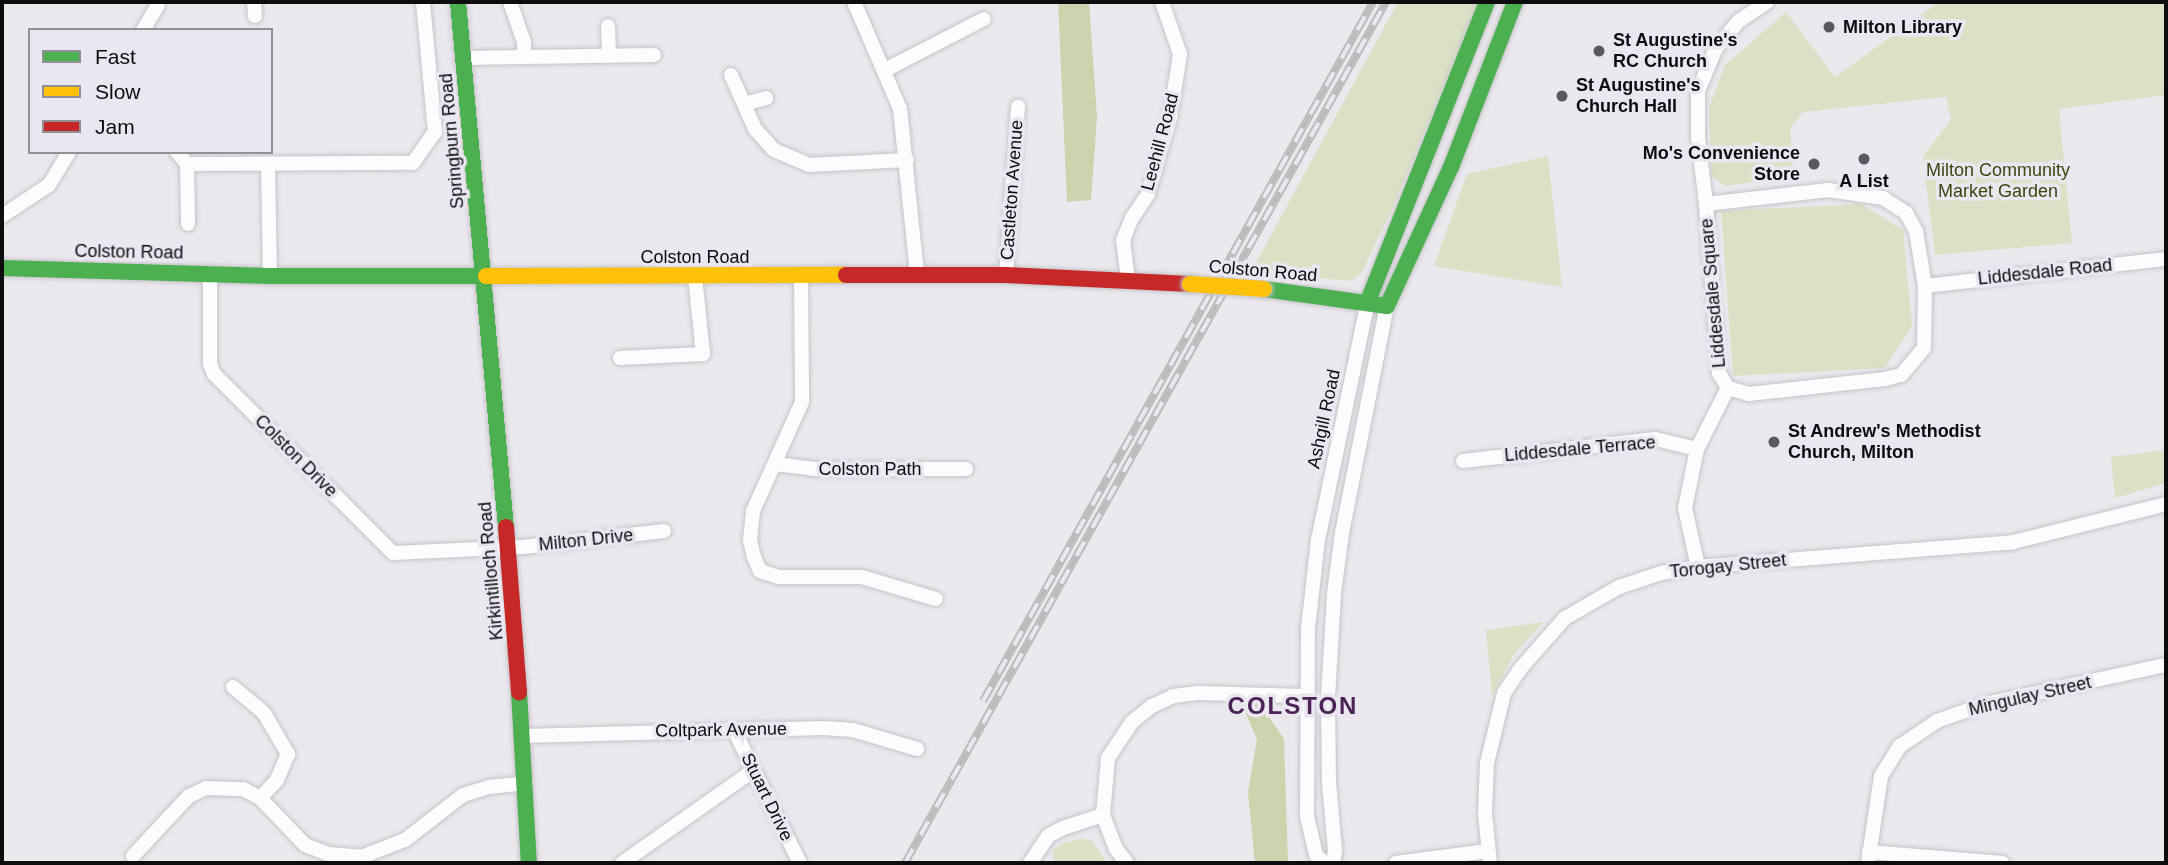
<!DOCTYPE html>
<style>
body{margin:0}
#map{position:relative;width:2168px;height:865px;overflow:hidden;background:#ebe9ee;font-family:Arial,sans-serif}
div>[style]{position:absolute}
.green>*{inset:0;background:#dae1c4}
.forest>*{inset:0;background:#ccd3ad}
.roads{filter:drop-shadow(0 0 2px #c5c4c8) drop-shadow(0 0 2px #c5c4c8)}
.street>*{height:14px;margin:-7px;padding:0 7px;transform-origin:7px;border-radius:7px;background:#fcfcfc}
.fast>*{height:16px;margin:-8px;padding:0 8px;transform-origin:8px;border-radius:8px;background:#4caf50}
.slow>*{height:16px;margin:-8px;padding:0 8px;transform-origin:8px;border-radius:8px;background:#ffc107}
.jam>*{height:16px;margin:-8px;padding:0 8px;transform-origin:8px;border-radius:8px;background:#c62828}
.rail>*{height:8px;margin-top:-4px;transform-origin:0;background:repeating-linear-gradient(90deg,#eae7f0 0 16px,#bbbabc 0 32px);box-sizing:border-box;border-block:2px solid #bbbabc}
.bridges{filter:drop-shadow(0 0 2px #c5c4c8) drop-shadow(0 0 2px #c5c4c8)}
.slow-bridge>*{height:16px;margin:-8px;padding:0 8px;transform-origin:8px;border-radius:8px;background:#ffc107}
.dots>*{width:19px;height:19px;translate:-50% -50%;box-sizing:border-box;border:4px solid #eae7f0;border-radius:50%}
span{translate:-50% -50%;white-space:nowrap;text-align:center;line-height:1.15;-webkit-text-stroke:7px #eae7f0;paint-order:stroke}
.poi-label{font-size:18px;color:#0d0c0f;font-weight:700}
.left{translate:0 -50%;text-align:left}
.right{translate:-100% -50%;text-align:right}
.street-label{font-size:18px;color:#0d0c0f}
.park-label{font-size:18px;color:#3d460e}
.district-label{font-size:24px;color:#4d2357;font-weight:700;letter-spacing:2px}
.frame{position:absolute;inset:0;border:4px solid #0d0c0f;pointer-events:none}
.legend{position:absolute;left:28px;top:28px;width:245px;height:126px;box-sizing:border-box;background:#eae7f0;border:2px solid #928f96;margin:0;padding:9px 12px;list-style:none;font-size:21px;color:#0d0c0f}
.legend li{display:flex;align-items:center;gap:14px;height:35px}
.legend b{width:35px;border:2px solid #928f96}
</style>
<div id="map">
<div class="green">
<i style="clip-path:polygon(1398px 2px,1478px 2px,1393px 207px,1361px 274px,1351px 281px,1251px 272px)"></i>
<i style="clip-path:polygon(1939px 2px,2166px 2px,2166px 95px,2059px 109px,2072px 243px,1935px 255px,1923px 157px,1951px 119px,1946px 97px,1803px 112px,1790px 129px,1794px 176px,1725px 186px,1712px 176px,1709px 108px,1725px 65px,1786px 12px,1835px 77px)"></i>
<i style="clip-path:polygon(1548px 156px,1562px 287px,1434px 266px,1467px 174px)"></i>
<i style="clip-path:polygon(1861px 204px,1903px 230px,1912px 326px,1885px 368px,1733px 376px,1721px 211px)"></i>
<i style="clip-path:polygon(2166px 450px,2166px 483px,2115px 498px,2111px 457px)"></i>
<i style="clip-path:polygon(1544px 622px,1514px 654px,1492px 696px,1486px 630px)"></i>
<i style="clip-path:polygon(1082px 838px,1092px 841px,1107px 863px,1054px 863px,1052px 850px,1064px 843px)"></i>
</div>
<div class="forest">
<i style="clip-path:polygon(1058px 2px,1089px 2px,1097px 117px,1091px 200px,1067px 202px)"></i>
<i style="clip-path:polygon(1241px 703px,1261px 705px,1284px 739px,1288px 863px,1255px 863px,1248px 792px,1257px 739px)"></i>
</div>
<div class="roads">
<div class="street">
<i style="left:254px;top:2px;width:14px;rotate:86deg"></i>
<i style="left:510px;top:2px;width:42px;rotate:70.7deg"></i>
<i style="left:524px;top:42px;width:15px;rotate:90deg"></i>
<i style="left:854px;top:2px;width:116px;rotate:66.7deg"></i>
<i style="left:900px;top:109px;width:166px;rotate:84.1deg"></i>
<i style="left:608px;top:26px;width:29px;rotate:88deg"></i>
<i style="left:143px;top:30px;width:29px;rotate:-59deg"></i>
<i style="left:463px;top:58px;width:191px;rotate:-0.9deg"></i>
<i style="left:885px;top:70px;width:111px;rotate:-27.3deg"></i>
<i style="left:731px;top:75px;width:59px;rotate:66deg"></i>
<i style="left:755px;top:129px;width:28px;rotate:48deg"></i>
<i style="left:774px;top:150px;width:38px;rotate:23deg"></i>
<i style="left:809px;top:165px;width:98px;rotate:-2.9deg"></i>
<i style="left:744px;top:104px;width:23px;rotate:-15deg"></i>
<i style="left:177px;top:152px;width:16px;rotate:50deg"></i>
<i style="left:187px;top:164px;width:226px;rotate:-0.3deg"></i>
<i style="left:413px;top:163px;width:38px;rotate:-55deg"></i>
<i style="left:435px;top:132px;width:131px;rotate:-95.3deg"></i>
<i style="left:187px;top:164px;width:60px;rotate:89deg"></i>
<i style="left:268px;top:164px;width:112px;rotate:89deg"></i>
<i style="left:1828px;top:190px;width:56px;rotate:8.3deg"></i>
<i style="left:1883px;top:198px;width:27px;rotate:33deg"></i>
<i style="left:1906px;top:213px;width:21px;rotate:61deg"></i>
<i style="left:1916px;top:231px;width:56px;rotate:80.7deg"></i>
<i style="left:1925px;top:286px;width:62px;rotate:90.9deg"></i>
<i style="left:1924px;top:348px;width:35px;rotate:130deg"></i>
<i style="left:1901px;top:375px;width:16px;rotate:166deg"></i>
<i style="left:1885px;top:379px;width:137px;rotate:173.7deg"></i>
<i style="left:1749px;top:394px;width:22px;rotate:-164deg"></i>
<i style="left:1728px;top:388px;width:17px;rotate:-121deg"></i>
<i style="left:1719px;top:373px;width:169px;rotate:-94.4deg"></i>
<i style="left:1706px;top:204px;width:123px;rotate:-6.5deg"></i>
<i style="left:1706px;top:204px;width:67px;rotate:-96.8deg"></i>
<i style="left:1698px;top:137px;width:46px;rotate:-90deg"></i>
<i style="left:1698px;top:91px;width:47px;rotate:-67.3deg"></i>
<i style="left:1716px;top:48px;width:35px;rotate:-50deg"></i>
<i style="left:1739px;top:21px;width:34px;rotate:-34deg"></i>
<i style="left:2px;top:216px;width:56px;rotate:-33.4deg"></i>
<i style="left:49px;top:185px;width:39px;rotate:-59deg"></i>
<i style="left:210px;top:273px;width:91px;rotate:90deg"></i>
<i style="left:210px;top:364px;width:11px;rotate:68deg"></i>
<i style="left:214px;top:374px;width:253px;rotate:45deg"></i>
<i style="left:393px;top:553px;width:130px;rotate:-2.6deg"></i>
<i style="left:523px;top:547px;width:142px;rotate:-6.5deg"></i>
<i style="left:801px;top:275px;width:127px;rotate:89.5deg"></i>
<i style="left:802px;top:402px;width:120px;rotate:114.2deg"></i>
<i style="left:753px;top:511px;width:29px;rotate:96deg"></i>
<i style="left:750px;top:540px;width:17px;rotate:77deg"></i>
<i style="left:754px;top:557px;width:15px;rotate:67deg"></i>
<i style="left:760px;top:571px;width:19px;rotate:18deg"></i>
<i style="left:778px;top:577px;width:84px"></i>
<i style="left:862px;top:577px;width:77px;rotate:16.6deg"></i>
<i style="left:1006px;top:275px;width:169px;rotate:-85.9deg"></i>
<i style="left:1128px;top:280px;width:40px;rotate:-97.1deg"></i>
<i style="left:1123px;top:240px;width:24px;rotate:-68deg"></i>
<i style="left:1132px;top:218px;width:29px;rotate:-56deg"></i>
<i style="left:1148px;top:194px;width:79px;rotate:-73.9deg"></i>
<i style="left:1170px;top:118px;width:65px;rotate:-81.1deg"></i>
<i style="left:1180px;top:54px;width:55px;rotate:-109.1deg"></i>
<i style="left:1925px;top:286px;width:243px;rotate:-6.4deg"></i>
<i style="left:620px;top:358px;width:83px;rotate:-2.8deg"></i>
<i style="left:703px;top:354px;width:78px;rotate:-95.9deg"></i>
<i style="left:1463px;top:461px;width:194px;rotate:-6.5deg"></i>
<i style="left:1656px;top:439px;width:42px;rotate:13.7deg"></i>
<i style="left:775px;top:464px;width:38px;rotate:7deg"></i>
<i style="left:813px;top:469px;width:153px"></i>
<i style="left:1698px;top:567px;width:60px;rotate:-102.4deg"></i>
<i style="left:1685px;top:508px;width:60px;rotate:-78.5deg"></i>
<i style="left:1697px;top:449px;width:68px;rotate:-63.1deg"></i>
<i style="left:233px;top:687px;width:40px;rotate:40deg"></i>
<i style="left:264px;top:713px;width:48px;rotate:59.7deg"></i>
<i style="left:288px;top:754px;width:28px;rotate:113deg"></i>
<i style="left:277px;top:780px;width:25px;rotate:133deg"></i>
<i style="left:734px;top:730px;width:148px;rotate:63.6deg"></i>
<i style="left:523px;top:736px;width:301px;rotate:-1.5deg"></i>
<i style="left:824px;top:728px;width:29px;rotate:4deg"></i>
<i style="left:853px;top:730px;width:67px;rotate:16.5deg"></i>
<i style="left:1869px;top:852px;width:134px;rotate:4.7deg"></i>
<i style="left:133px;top:856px;width:82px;rotate:-47deg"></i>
<i style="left:189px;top:796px;width:19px;rotate:-25deg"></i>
<i style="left:206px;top:788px;width:37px;rotate:2deg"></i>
<i style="left:243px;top:789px;width:19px;rotate:28deg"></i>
<i style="left:260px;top:798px;width:65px;rotate:46.2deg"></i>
<i style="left:305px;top:845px;width:26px;rotate:21deg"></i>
<i style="left:329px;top:854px;width:32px;rotate:5deg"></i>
<i style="left:361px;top:857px;width:47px;rotate:-21.1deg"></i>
<i style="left:405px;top:840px;width:73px;rotate:-37.8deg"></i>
<i style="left:463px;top:795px;width:27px;rotate:-17deg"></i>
<i style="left:489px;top:787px;width:37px;rotate:-6deg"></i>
<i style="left:622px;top:863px;width:161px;rotate:-35.2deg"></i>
<i style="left:1030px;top:863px;width:32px;rotate:-56deg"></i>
<i style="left:1048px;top:836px;width:17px;rotate:-28deg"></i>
<i style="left:1063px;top:828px;width:42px;rotate:-18deg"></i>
<i style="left:1127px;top:863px;width:18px;rotate:-128deg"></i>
<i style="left:1116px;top:849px;width:36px;rotate:-111deg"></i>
<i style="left:1103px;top:815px;width:57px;rotate:-85deg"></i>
<i style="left:1108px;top:758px;width:43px;rotate:-56.3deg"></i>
<i style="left:1132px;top:722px;width:26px;rotate:-39deg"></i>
<i style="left:1152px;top:706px;width:23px;rotate:-25deg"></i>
<i style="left:1173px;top:696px;width:24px;rotate:-7deg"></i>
<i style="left:1197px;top:693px;width:108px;rotate:1.6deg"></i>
<i style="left:1324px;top:863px;width:11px;rotate:-135deg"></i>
<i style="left:1316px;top:855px;width:39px;rotate:-103deg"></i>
<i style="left:1307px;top:817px;width:189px;rotate:-89.7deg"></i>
<i style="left:1308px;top:628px;width:89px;rotate:-83.5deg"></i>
<i style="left:1318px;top:540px;width:244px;rotate:-78.2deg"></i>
<i style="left:1333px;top:863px;width:12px;rotate:-81deg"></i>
<i style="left:1335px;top:851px;width:69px;rotate:-95deg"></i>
<i style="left:1329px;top:782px;width:84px;rotate:-90.7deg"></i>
<i style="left:1328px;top:698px;width:105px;rotate:-86.7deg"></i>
<i style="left:1334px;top:593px;width:61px;rotate:-82.4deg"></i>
<i style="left:1342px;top:533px;width:231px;rotate:-78.8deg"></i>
<i style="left:1396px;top:863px;width:92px;rotate:-7.5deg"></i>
<i style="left:1490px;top:863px;width:49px;rotate:-95.8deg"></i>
<i style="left:1485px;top:814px;width:51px;rotate:-87.8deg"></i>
<i style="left:1487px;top:763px;width:72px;rotate:-76.3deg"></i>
<i style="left:1504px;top:693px;width:30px;rotate:-56deg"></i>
<i style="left:1521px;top:668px;width:67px;rotate:-48.7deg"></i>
<i style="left:1565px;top:618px;width:62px;rotate:-29.9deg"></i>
<i style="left:1619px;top:587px;width:44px;rotate:-18.4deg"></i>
<i style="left:1661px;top:573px;width:37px;rotate:-9deg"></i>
<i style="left:1698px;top:567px;width:316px;rotate:-4.5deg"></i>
<i style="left:2013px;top:542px;width:158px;rotate:-13.9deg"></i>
<i style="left:1868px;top:863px;width:88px;rotate:-81.5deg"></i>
<i style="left:1881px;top:776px;width:36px;rotate:-58deg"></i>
<i style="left:1900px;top:746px;width:45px;rotate:-34deg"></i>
<i style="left:1937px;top:721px;width:51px;rotate:-19.5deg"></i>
<i style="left:1985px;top:704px;width:185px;rotate:-12.2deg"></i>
</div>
<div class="fast">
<i style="left:458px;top:2px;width:527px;rotate:84.78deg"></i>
<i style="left:2px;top:268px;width:268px;rotate:1.7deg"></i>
<i style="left:270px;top:276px;width:216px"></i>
<i style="left:1264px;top:289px;width:124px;rotate:7.9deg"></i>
<i style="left:1387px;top:306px;width:153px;rotate:-65.3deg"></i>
<i style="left:1451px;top:167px;width:177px;rotate:-68.8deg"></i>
<i style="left:1368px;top:301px;width:322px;rotate:-68.3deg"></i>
<i style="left:519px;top:692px;width:171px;rotate:86.7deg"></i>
</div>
<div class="slow">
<i style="left:486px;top:276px;width:360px;rotate:-0.2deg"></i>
</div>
<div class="jam">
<i style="left:846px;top:275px;width:160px"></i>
<i style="left:1006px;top:275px;width:184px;rotate:2.8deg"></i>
<i style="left:506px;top:527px;width:166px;rotate:85.5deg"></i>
</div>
</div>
<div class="rail">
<i style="left:983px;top:701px;width:800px;rotate:-60.84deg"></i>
<i style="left:905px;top:863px;width:986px;rotate:-60.81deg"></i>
</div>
<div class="bridges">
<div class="slow-bridge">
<i style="left:1190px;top:284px;width:74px;rotate:3.9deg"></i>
</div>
</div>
<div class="dots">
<i style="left:1829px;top:27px;background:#5b595d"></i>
<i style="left:1599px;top:51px;background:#5b595d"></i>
<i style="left:1562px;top:96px;background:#5b595d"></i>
<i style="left:1864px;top:159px;background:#5b595d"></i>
<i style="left:1814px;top:164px;background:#5b595d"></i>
<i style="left:1774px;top:442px;background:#5b595d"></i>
</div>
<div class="poi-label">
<span class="left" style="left:1843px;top:27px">Milton Library</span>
<span class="left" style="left:1613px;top:51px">St Augustine's<br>RC Church</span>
<span class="left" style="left:1576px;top:96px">St Augustine's<br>Church Hall</span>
<span class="right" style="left:1800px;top:164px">Mo's Convenience<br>Store</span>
<span style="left:1864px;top:181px">A List</span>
<span class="left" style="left:1788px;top:442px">St Andrew's Methodist<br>Church, Milton</span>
</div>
<div class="street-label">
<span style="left:452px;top:141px;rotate:-95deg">Springburn Road</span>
<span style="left:1160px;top:142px;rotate:-75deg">Leehill Road</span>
<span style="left:1012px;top:190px;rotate:-86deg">Castleton Avenue</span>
<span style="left:129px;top:252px;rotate:1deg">Colston Road</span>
<span style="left:695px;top:257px">Colston Road</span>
<span style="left:1263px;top:271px;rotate:5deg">Colston Road</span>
<span style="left:2045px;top:272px;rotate:-6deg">Liddesdale Road</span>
<span style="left:1713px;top:293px;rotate:-95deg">Liddesdale Square</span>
<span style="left:1324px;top:419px;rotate:-78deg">Ashgill Road</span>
<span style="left:1580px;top:449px;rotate:-5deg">Liddesdale Terrace</span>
<span style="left:296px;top:456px;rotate:45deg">Colston Drive</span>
<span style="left:870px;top:469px">Colston Path</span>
<span style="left:586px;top:540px;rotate:-6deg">Milton Drive</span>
<span style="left:1728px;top:566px;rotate:-6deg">Torogay Street</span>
<span style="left:491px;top:571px;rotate:-95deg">Kirkintilloch Road</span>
<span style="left:2030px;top:696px;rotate:-13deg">Mingulay Street</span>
<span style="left:721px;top:730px;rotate:-1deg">Coltpark Avenue</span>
<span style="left:767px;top:797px;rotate:64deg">Stuart Drive</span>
</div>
<div class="park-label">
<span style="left:1998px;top:181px">Milton Community<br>Market Garden</span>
</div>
<div class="district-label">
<span style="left:1293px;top:706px">COLSTON</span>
</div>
<div class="frame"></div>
<ul class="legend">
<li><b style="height:9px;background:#4caf50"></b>Fast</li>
<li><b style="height:9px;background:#ffc107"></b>Slow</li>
<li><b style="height:9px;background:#c62828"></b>Jam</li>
</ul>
</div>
